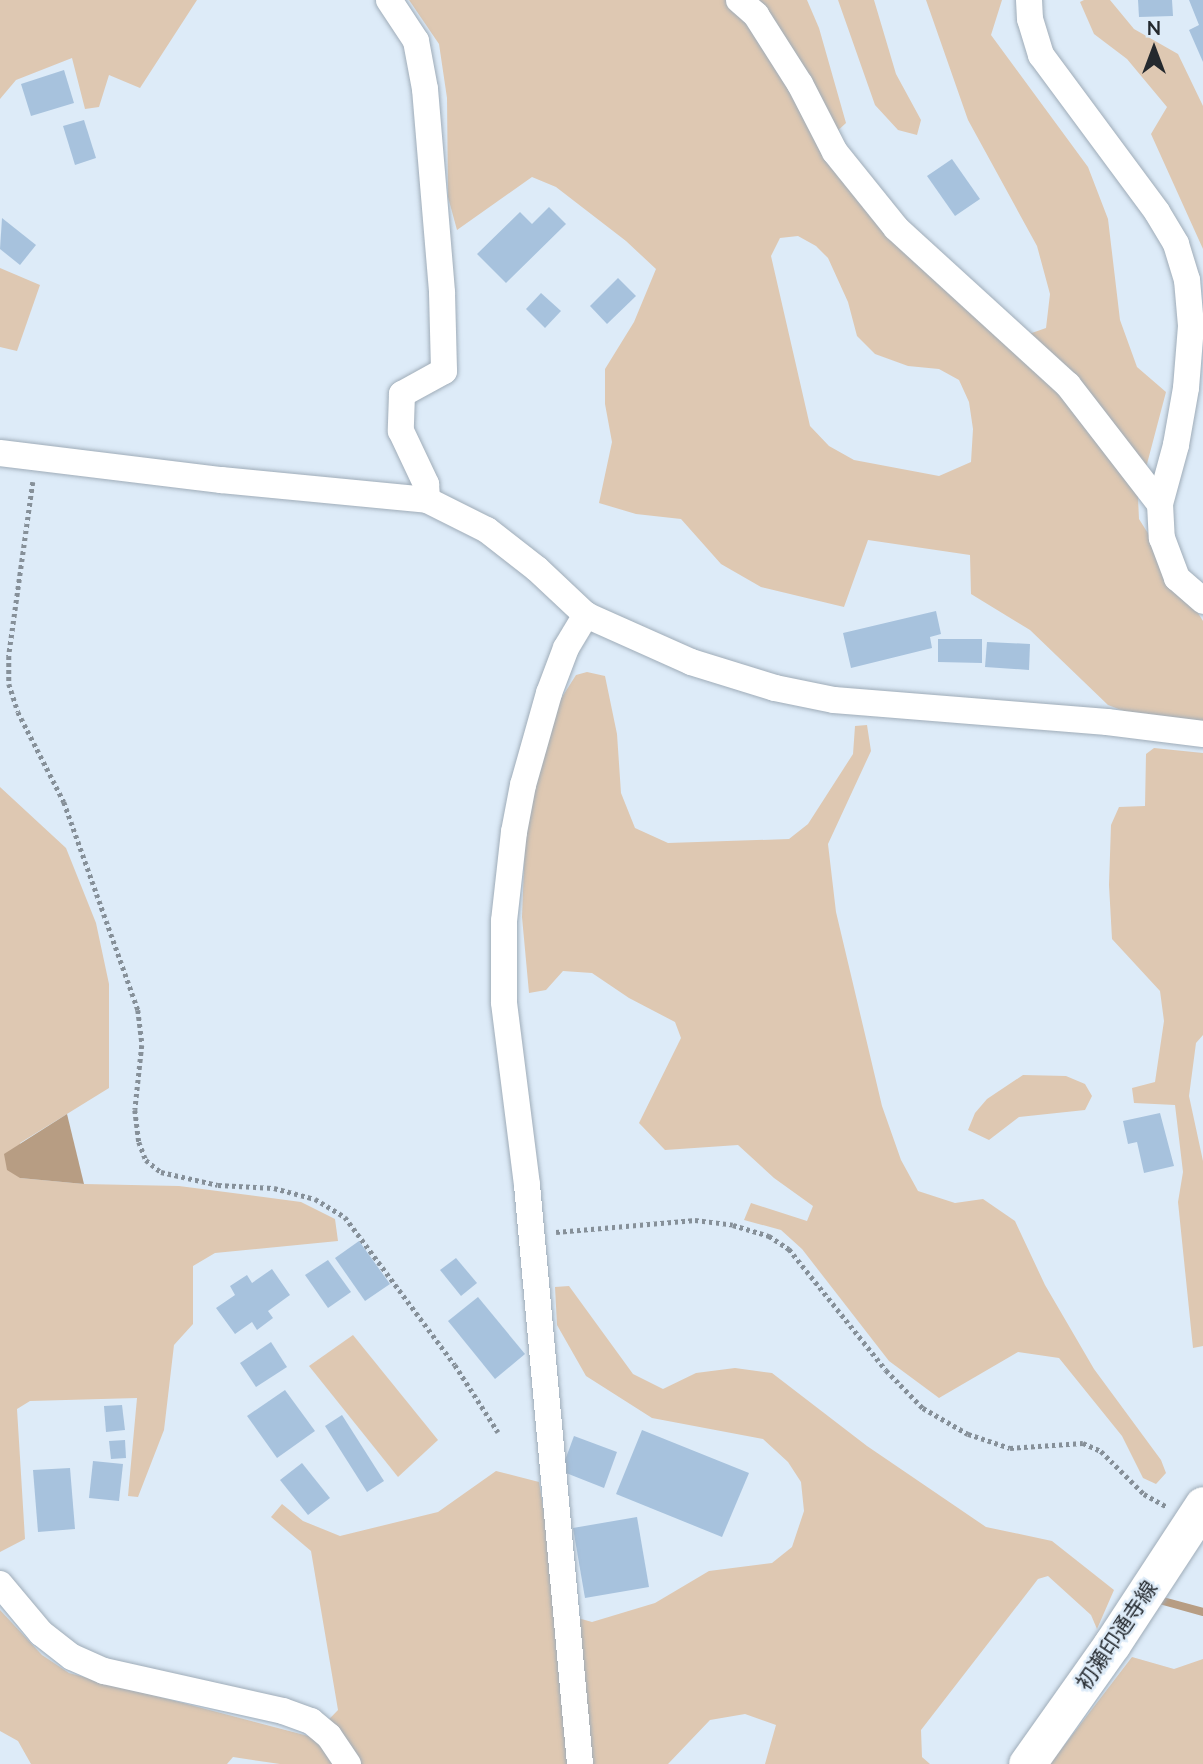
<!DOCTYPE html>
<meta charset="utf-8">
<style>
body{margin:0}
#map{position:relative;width:1203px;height:1764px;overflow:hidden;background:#ddebf8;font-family:Mulish,"Noto Sans JP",sans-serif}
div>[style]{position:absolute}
.green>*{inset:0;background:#dec8b2}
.water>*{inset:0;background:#b79d83}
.stream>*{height:8px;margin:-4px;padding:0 4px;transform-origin:4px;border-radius:4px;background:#b79d83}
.building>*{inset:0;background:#a7c2dd}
.path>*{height:4.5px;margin-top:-2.25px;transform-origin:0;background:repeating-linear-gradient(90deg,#869099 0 3.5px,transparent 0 7px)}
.roads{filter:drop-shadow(0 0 2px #9facb8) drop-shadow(0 0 2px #9facb8)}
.street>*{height:26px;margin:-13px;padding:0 13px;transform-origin:13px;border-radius:13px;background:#fff}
.secondary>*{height:37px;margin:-18.5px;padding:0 18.5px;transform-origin:18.5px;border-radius:18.5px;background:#fff}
span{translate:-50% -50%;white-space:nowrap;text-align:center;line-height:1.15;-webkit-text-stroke:5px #ddebf8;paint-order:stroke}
.street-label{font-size:21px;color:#24292e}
.north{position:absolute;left:1119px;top:14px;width:70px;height:70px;-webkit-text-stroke:5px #ddebf8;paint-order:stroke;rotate:0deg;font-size:19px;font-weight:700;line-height:28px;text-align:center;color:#24292e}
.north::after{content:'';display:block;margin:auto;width:24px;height:32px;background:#24292e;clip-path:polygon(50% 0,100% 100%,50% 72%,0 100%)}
</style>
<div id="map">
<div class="green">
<i style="clip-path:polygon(0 0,197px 0,140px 88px,109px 75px,99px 107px,85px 109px,72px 58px,16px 80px,0 99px)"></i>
<i style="clip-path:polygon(evenodd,409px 0,807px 0,819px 28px,846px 123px,822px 145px,1006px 342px,1046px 328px,1050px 294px,1037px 246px,968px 120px,926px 0,1002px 0,991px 35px,1088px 167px,1108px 219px,1120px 320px,1137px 367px,1166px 392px,1138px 498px,1139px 519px,1203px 621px,1203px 722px,1134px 715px,1108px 705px,1030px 630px,971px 594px,970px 555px,868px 540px,844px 607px,761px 587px,721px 564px,681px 519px,636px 514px,599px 503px,612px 442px,605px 404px,605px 369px,634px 322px,656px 269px,626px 241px,556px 187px,532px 177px,457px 230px,448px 197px,447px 98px,439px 44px,409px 0,798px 236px,816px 246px,828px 258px,848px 302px,857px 336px,875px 354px,908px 366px,939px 369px,959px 380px,969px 402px,973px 429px,971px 462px,939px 476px,854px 460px,829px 446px,810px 426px,771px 256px,780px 238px,798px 236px)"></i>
<i style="clip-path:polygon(838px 0,874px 0,896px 74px,921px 120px,917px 135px,898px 130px,875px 105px)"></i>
<i style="clip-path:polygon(1084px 0,1110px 0,1134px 29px,1178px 54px,1203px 106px,1203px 249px,1151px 134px,1167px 107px,1127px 59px,1094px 34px,1080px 2px)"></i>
<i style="clip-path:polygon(0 268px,40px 285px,17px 351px,0 347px)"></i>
<i style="clip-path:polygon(587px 672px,605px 676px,617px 734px,621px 793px,635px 828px,668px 843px,789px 839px,808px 824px,853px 754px,855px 726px,867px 725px,871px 751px,828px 844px,836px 912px,882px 1106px,901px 1160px,918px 1191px,955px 1203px,983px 1199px,1015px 1221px,1045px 1285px,1094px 1369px,1161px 1460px,1166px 1473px,1156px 1484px,1143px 1478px,1122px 1436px,1059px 1358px,1018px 1352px,939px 1398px,889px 1361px,802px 1249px,781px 1230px,744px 1220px,751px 1203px,807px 1221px,813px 1206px,774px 1178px,738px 1145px,665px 1150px,639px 1123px,681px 1038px,675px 1022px,629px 998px,592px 973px,563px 971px,546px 990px,529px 993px,522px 917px,526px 816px,559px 702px,576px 675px)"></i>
<i style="clip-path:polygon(1154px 748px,1203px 753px,1203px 1035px,1196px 1043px,1189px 1096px,1203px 1161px,1203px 1346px,1193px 1348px,1178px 1202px,1183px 1172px,1175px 1105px,1134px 1103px,1132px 1088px,1155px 1082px,1164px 1021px,1160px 991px,1112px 939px,1109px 885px,1111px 825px,1119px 807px,1145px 806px,1146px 754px)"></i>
<i style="clip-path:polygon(0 787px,66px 848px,96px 923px,109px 984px,109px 1088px,20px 1143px,20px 1178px,84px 1184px,179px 1186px,301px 1202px,335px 1219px,338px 1241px,215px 1253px,193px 1266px,193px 1324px,174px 1345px,164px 1430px,138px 1497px,128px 1496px,137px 1398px,30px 1401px,17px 1409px,25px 1539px,0 1552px)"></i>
<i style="clip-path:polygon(1023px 1075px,1066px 1076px,1085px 1084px,1092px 1096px,1085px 1110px,1019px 1117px,989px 1140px,968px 1130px,975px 1113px,987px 1099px)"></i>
<i style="clip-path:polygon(569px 1286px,633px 1374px,663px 1389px,696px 1373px,735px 1368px,772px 1373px,867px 1446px,986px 1527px,1052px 1541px,1114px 1590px,1097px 1629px,1091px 1615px,1048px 1576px,1038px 1579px,921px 1730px,922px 1757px,930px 1764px,765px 1764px,776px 1725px,745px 1714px,710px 1720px,668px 1764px,280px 1764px,233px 1757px,227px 1764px,31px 1764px,18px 1741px,0 1731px,0 1610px,42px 1655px,69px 1673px,312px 1737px,338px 1710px,311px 1551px,271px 1517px,282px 1504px,303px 1521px,340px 1536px,438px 1512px,496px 1471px,539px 1482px,560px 1613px,592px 1622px,655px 1603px,709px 1571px,772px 1563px,792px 1547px,804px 1511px,801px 1482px,788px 1462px,763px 1439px,652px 1418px,586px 1376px,557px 1325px,555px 1287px)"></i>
<i style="clip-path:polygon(353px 1335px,438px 1440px,398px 1477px,309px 1366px)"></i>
<i style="clip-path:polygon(1132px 1657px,1174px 1669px,1203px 1659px,1203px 1764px,1050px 1764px)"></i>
</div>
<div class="water">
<i style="clip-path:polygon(67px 1114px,84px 1184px,20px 1178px,7px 1170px,4px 1154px)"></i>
</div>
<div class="stream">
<i style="left:1163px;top:1601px;width:41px;rotate:15.4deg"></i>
</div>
<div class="building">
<i style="clip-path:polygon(1138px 0,1172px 0,1173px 16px,1139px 17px)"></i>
<i style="clip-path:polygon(1189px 0,1203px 0,1203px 62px,1189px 30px,1199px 25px)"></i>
<i style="clip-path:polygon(64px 70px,74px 103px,31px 116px,21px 84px)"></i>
<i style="clip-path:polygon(84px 120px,96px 158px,75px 165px,63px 126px)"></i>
<i style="clip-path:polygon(952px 159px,980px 199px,955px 216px,927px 176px)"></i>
<i style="clip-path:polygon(549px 207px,566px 224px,506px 283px,477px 254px,520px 212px,532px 224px)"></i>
<i style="clip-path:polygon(2px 218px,36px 245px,20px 265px,0 249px)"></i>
<i style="clip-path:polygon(618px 278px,636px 296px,607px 324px,590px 306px)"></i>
<i style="clip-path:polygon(541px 293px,561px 311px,545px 328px,526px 309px)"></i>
<i style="clip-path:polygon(936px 611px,941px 634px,930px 637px,932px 648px,851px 668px,843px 633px)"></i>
<i style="clip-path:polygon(938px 639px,982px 639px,982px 663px,938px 662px)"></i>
<i style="clip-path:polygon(987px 642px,1030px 644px,1029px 670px,985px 667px)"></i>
<i style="clip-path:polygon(1160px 1113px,1174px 1166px,1144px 1173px,1137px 1142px,1128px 1144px,1123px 1121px)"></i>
<i style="clip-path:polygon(359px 1241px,390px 1284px,365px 1301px,335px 1258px)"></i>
<i style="clip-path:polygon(456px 1258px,477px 1283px,461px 1296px,440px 1270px)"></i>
<i style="clip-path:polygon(328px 1260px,351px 1292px,328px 1308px,305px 1275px)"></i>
<i style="clip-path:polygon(272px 1269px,290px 1295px,268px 1311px,273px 1318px,257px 1330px,252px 1322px,235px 1334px,216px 1308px,235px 1295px,230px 1286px,247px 1275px,252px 1283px)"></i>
<i style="clip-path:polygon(478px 1297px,525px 1354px,495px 1379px,448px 1321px)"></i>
<i style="clip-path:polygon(271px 1342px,287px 1367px,256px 1387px,240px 1363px)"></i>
<i style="clip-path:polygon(285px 1390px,315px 1431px,277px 1458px,247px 1416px)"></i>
<i style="clip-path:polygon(122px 1405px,125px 1430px,106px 1432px,104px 1406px)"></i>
<i style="clip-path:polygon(342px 1415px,384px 1481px,367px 1492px,325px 1426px)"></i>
<i style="clip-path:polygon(642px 1430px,749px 1473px,722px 1537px,616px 1494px)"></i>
<i style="clip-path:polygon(574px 1436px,617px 1452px,604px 1488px,561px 1471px)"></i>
<i style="clip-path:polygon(125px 1440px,126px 1458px,111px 1459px,109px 1441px)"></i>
<i style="clip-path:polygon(93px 1461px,123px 1464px,119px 1501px,89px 1498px)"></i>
<i style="clip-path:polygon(302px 1463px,330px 1498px,308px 1515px,280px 1480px)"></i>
<i style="clip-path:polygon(70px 1468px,75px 1529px,38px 1532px,33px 1470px)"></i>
<i style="clip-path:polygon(637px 1517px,649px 1587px,585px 1598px,573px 1528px)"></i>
</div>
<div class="path">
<i style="left:33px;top:482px;width:176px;rotate:97.9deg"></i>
<i style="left:9px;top:656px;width:28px;rotate:90deg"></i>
<i style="left:9px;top:684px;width:29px;rotate:72deg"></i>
<i style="left:18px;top:712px;width:101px;rotate:62.9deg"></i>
<i style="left:64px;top:802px;width:221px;rotate:70.4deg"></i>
<i style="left:138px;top:1010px;width:35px;rotate:83deg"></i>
<i style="left:142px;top:1045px;width:65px;rotate:96.1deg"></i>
<i style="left:135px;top:1110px;width:32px;rotate:83deg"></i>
<i style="left:139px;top:1142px;width:19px;rotate:69deg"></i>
<i style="left:146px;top:1160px;width:19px;rotate:39deg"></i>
<i style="left:161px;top:1172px;width:58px;rotate:12.8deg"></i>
<i style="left:218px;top:1185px;width:56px;rotate:3.1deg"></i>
<i style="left:274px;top:1188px;width:42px;rotate:15deg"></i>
<i style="left:315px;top:1199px;width:35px;rotate:31deg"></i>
<i style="left:345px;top:1217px;width:184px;rotate:53.4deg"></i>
<i style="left:455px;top:1365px;width:80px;rotate:57.3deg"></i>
<i style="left:556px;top:1232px;width:140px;rotate:-4.9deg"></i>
<i style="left:695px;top:1220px;width:38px;rotate:7deg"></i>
<i style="left:733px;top:1225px;width:38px;rotate:17deg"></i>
<i style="left:769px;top:1236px;width:24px;rotate:33deg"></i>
<i style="left:789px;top:1249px;width:155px;rotate:51.3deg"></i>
<i style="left:886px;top:1370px;width:53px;rotate:45.8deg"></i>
<i style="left:923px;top:1408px;width:52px;rotate:30deg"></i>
<i style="left:968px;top:1434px;width:44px;rotate:18.4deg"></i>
<i style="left:1010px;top:1448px;width:73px;rotate:-3.9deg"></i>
<i style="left:1083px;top:1443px;width:20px;rotate:24deg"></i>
<i style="left:1101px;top:1451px;width:61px;rotate:45deg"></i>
<i style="left:1144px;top:1494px;width:25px;rotate:29deg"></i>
</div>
<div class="roads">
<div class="street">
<i style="left:389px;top:0;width:49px;rotate:56.6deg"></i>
<i style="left:416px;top:41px;width:49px;rotate:79.4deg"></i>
<i style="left:425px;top:89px;width:205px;rotate:85.2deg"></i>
<i style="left:442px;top:293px;width:78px;rotate:88.5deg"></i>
<i style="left:444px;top:371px;width:48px;rotate:151.3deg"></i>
<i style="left:402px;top:394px;width:37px;rotate:92deg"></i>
<i style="left:401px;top:431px;width:59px;rotate:64.7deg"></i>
<i style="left:426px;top:484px;width:16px;rotate:86deg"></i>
<i style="left:739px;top:0;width:23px;rotate:41deg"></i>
<i style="left:756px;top:15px;width:82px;rotate:57.5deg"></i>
<i style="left:800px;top:84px;width:76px;rotate:62.8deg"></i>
<i style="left:835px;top:152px;width:97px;rotate:51.2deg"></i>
<i style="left:896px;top:228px;width:233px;rotate:42.4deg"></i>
<i style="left:1068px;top:385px;width:150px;rotate:52.3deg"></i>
<i style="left:1160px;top:504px;width:34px;rotate:87deg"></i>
<i style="left:1162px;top:538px;width:43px;rotate:69.4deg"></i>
<i style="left:1177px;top:578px;width:35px;rotate:41deg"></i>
<i style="left:1029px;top:0;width:19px;rotate:87deg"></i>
<i style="left:1030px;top:19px;width:38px;rotate:73deg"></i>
<i style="left:1041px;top:55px;width:195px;rotate:53.5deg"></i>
<i style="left:1157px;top:212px;width:37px;rotate:59deg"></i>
<i style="left:1176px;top:244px;width:38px;rotate:73deg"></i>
<i style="left:1187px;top:280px;width:46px;rotate:85deg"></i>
<i style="left:1191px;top:326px;width:62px;rotate:94.6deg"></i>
<i style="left:1186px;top:388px;width:58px;rotate:100deg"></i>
<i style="left:1176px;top:445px;width:61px;rotate:105.2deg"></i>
<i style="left:0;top:453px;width:223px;rotate:7deg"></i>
<i style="left:221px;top:480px;width:207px;rotate:5.5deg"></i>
<i style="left:427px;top:500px;width:67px;rotate:26.6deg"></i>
<i style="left:487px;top:530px;width:63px;rotate:38deg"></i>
<i style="left:537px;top:569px;width:67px;rotate:43.2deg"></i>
<i style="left:586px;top:615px;width:115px;rotate:24.1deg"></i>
<i style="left:691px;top:662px;width:88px;rotate:17.2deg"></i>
<i style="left:775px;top:688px;width:60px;rotate:11.5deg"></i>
<i style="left:834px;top:700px;width:274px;rotate:4.6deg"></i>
<i style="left:1107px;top:722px;width:97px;rotate:7.1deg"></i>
<i style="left:0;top:1584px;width:64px;rotate:50.1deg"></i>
<i style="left:41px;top:1633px;width:39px;rotate:38deg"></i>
<i style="left:72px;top:1657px;width:35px;rotate:24deg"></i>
<i style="left:104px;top:1671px;width:183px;rotate:12.6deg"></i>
<i style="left:283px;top:1711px;width:30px;rotate:20deg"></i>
<i style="left:311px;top:1721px;width:23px;rotate:40deg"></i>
<i style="left:329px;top:1736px;width:34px;rotate:56deg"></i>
<i style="left:580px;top:1764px;width:581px;rotate:-95.23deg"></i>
<i style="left:527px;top:1185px;width:184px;rotate:-97.2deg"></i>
<i style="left:504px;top:1002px;width:81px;rotate:-90deg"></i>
<i style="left:504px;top:921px;width:90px;rotate:-83.6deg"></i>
<i style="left:514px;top:832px;width:48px;rotate:-79.2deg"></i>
<i style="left:523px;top:785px;width:96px;rotate:-74.2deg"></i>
<i style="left:549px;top:693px;width:48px;rotate:-69.3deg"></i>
<i style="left:566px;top:648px;width:39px;rotate:-59deg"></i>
</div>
<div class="secondary">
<i style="left:1027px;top:1764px;width:147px;rotate:-54.7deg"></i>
<i style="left:1112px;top:1644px;width:166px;rotate:-56.8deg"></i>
</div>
</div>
<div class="street-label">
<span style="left:1116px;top:1635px;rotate:-56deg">初瀬印通寺線</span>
</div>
<div class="north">N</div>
</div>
